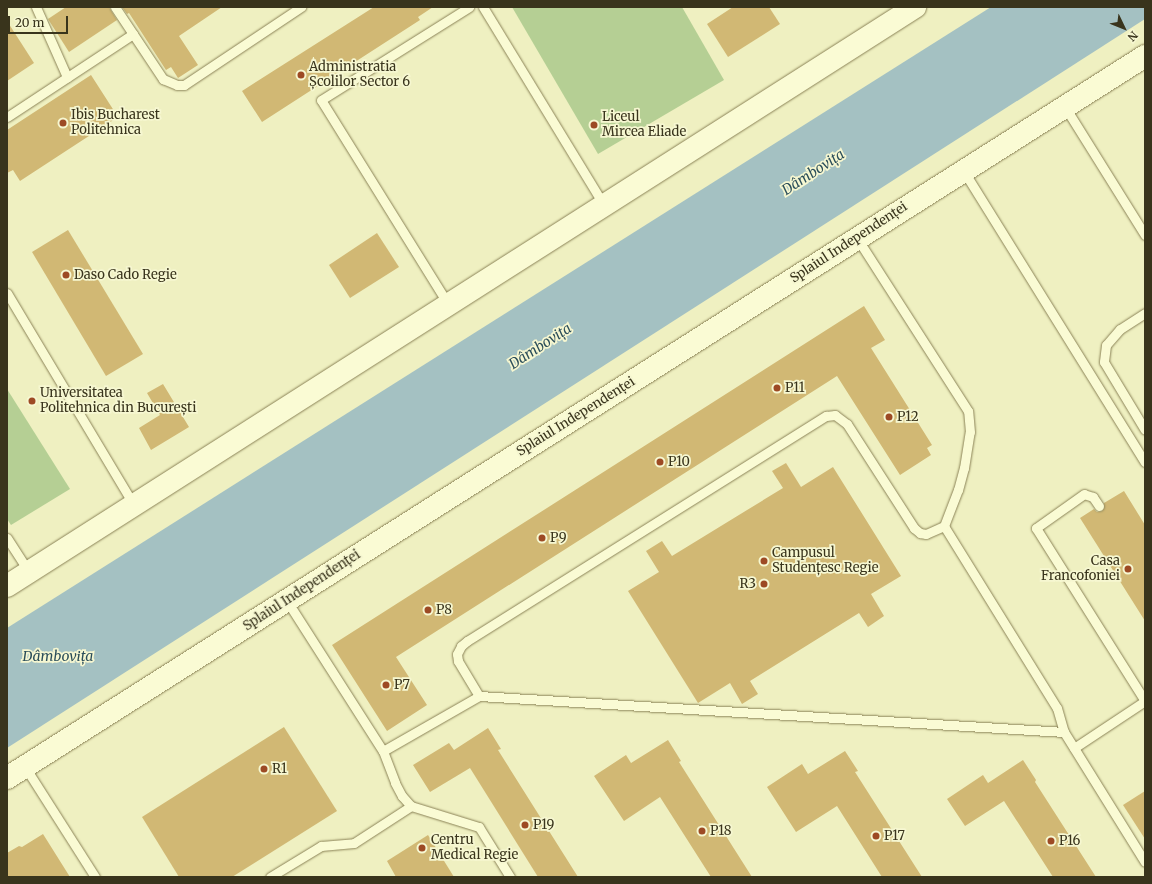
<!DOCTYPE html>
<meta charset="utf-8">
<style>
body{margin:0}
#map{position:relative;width:1152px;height:884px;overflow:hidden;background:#eff0c1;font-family:Merriweather,serif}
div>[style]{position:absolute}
.green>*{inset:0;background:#b5cf94}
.water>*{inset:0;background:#a4c1c2}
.building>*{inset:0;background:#d1b874}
.roads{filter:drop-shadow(0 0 1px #8b8357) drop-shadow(0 0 1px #8b8357)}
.service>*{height:9px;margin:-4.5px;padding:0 4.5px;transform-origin:4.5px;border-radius:4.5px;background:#fafbd4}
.secondary>*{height:22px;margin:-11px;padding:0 11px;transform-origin:11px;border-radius:11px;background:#fafbd4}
.dots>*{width:11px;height:11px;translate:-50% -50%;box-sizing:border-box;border:2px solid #f6f7d1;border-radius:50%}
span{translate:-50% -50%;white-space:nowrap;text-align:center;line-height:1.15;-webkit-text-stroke:3.5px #f6f7d1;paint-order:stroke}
.poi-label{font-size:13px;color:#39341c}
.left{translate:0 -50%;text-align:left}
.right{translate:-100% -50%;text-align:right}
.street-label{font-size:13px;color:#39341c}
.water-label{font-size:14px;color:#2b4e5a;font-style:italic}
.frame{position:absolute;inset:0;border:8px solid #39341c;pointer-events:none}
.north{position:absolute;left:1104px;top:8px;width:40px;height:40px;-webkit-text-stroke:3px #f6f7d1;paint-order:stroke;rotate:133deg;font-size:11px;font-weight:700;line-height:16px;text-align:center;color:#39341c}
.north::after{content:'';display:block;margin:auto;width:14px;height:18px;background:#39341c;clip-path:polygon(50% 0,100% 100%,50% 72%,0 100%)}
.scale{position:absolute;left:8px;top:16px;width:60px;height:18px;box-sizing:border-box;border:2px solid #39341c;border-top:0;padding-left:5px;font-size:12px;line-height:14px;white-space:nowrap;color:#39341c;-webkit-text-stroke:3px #f6f7d1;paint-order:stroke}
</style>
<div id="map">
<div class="green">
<i style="clip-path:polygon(512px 7px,682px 7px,724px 80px,598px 154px)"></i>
<i style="clip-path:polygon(7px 389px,70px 489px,11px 525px,7px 519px)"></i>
</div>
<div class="water">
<i style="clip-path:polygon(991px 7px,1145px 7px,1145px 19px,7px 748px,7px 628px)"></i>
</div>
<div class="building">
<i style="clip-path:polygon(66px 7px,109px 7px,117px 20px,69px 52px,48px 19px)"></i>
<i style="clip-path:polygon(122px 7px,222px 7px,179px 36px,198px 65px,178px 78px,171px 67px,166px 70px,129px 13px,127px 14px)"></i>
<i style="clip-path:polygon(374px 7px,433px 7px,418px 17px,420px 20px,262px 122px,242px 91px)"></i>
<i style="clip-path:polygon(733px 7px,769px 7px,780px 24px,728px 57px,707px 24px)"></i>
<i style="clip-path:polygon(7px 21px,34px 63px,7px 81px)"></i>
<i style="clip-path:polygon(91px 75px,118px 117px,20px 181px,13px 170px,7px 173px,7px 130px)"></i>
<i style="clip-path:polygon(68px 230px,143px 354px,106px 376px,32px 252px)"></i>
<i style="clip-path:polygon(377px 233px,399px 267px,350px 298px,329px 265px)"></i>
<i style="clip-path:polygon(864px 306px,885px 340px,871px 348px,932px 445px,927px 448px,931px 455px,900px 475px,837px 376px,396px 657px,427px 705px,387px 731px,332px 645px)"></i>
<i style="clip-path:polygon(163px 384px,189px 427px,151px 450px,139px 428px,160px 415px,147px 393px)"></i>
<i style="clip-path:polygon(786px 463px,801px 487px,833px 467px,901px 576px,871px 594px,884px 616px,868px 627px,859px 613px,750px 681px,758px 694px,742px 704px,730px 683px,698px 703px,628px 591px,659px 572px,646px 551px,662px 541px,672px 556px,783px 488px,772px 471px)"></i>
<i style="clip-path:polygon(1124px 491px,1145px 525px,1145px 621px,1080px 518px,1094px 509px,1097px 512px,1102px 511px,1104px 508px,1104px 503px)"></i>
<i style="clip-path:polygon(284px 727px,337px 811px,232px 877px,179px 877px,142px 817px)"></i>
<i style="clip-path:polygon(488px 728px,501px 749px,498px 750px,578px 877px,538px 877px,470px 768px,430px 792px,413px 765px,449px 743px,454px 750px)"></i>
<i style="clip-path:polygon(668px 740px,681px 761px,679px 762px,752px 877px,711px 877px,660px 797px,624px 821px,594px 776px,626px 755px,631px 763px)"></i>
<i style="clip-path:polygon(845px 751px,858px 771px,855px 772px,922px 877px,882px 877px,837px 806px,796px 832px,767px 787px,802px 764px,808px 774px)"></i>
<i style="clip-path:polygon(1023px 760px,1036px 780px,1035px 782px,1096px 877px,1053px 877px,1004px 801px,965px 826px,947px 799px,983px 775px,988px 783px)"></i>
<i style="clip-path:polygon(1145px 791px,1145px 839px,1123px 805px)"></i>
<i style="clip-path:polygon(43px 834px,70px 877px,7px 877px,7px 853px,19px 846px,22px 847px)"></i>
<i style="clip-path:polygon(428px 835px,454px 877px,396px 877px,387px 861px)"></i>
</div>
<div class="roads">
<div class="service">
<i style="left:36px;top:7px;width:77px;rotate:66.1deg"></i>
<i style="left:115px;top:7px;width:87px;rotate:56.3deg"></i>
<i style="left:163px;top:79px;width:15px;rotate:23deg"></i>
<i style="left:177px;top:85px;width:7px"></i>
<i style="left:184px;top:85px;width:141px;rotate:-33.7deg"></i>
<i style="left:483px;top:7px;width:232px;rotate:58.6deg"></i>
<i style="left:1065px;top:107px;width:151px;rotate:58deg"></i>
<i style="left:7px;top:117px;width:151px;rotate:-33.4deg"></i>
<i style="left:963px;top:170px;width:344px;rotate:58.1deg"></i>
<i style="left:7px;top:293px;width:247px;rotate:59.1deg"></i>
<i style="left:448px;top:304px;width:240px;rotate:-121.9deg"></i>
<i style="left:321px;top:100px;width:175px;rotate:-32.1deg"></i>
<i style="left:1145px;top:313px;width:30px;rotate:147deg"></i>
<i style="left:1120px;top:329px;width:21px;rotate:131deg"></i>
<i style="left:1106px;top:345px;width:17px;rotate:97deg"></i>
<i style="left:1104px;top:362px;width:79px;rotate:58.9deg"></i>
<i style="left:1099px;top:506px;width:11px;rotate:-124deg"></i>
<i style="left:1093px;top:497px;width:9px;rotate:-162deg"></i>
<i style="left:1084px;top:494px;width:59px;rotate:144.7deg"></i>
<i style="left:1036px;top:528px;width:204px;rotate:57.8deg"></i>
<i style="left:944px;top:526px;width:214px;rotate:58.2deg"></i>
<i style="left:1057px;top:708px;width:25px;rotate:74deg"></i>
<i style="left:1064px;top:732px;width:153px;rotate:58.1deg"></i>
<i style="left:7px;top:538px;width:40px;rotate:57.1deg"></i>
<i style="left:287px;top:601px;width:178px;rotate:57.4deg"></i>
<i style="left:383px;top:751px;width:34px;rotate:69deg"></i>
<i style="left:395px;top:783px;width:15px;rotate:62deg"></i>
<i style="left:402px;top:796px;width:13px;rotate:48deg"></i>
<i style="left:411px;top:806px;width:71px;rotate:17.2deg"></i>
<i style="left:479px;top:827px;width:59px;rotate:58.2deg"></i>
<i style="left:479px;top:696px;width:41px;rotate:-121deg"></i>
<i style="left:458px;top:661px;width:7px;rotate:-98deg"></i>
<i style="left:457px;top:654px;width:9px;rotate:-63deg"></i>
<i style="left:461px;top:646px;width:8px;rotate:-40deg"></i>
<i style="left:467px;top:641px;width:424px;rotate:-32.1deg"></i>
<i style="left:826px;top:416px;width:9px;rotate:-6deg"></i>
<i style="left:835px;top:415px;width:15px;rotate:37deg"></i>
<i style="left:847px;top:424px;width:124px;rotate:57.2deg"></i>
<i style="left:914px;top:528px;width:8px;rotate:40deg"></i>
<i style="left:920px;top:533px;width:6px;rotate:9deg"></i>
<i style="left:926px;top:534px;width:20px;rotate:-24deg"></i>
<i style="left:944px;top:526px;width:39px;rotate:-69deg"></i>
<i style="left:958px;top:490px;width:23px;rotate:-75deg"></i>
<i style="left:964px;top:468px;width:36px;rotate:-81deg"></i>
<i style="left:970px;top:432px;width:21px;rotate:-95deg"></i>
<i style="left:968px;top:411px;width:206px;rotate:-122.7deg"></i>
<i style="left:1074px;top:748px;width:85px;rotate:-33.5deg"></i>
<i style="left:383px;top:751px;width:111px;rotate:-29.8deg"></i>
<i style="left:479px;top:696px;width:586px;rotate:3.52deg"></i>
<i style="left:25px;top:767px;width:130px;rotate:57.5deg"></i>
<i style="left:270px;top:877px;width:60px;rotate:-31.3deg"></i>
<i style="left:321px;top:846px;width:33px;rotate:-5deg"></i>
<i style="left:354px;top:843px;width:68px;rotate:-33deg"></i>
</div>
<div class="secondary">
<i style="left:7px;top:586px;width:1077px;rotate:-32.52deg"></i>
<i style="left:7px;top:778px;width:1348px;rotate:-32.39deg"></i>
</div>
</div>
<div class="dots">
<i style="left:301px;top:75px;background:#9d4a24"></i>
<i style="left:63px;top:123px;background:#9d4a24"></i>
<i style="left:594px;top:125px;background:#9d4a24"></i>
<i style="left:66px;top:275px;background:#9d4a24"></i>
<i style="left:777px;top:388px;background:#9d4a24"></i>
<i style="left:32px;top:401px;background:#9d4a24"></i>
<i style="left:889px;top:417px;background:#9d4a24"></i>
<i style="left:660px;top:462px;background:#9d4a24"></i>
<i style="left:542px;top:538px;background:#9d4a24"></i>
<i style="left:764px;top:561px;background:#9d4a24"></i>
<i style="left:1128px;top:569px;background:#9d4a24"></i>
<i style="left:764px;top:584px;background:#9d4a24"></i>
<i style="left:428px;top:610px;background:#9d4a24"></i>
<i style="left:386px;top:685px;background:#9d4a24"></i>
<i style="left:264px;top:769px;background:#9d4a24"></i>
<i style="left:525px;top:825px;background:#9d4a24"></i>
<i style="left:702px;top:831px;background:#9d4a24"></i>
<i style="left:876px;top:836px;background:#9d4a24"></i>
<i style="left:1051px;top:841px;background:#9d4a24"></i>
<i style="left:422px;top:848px;background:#9d4a24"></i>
</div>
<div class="poi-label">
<span class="left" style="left:309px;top:75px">Administratia<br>Școlilor Sector 6</span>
<span class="left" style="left:71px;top:123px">Ibis Bucharest<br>Politehnica</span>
<span class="left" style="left:602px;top:125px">Liceul<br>Mircea Eliade</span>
<span class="left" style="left:74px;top:275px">Daso Cado Regie</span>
<span class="left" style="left:785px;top:388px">P11</span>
<span class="left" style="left:40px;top:401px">Universitatea<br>Politehnica din București</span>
<span class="left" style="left:897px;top:417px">P12</span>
<span class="left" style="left:668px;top:462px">P10</span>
<span class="left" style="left:550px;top:538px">P9</span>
<span class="left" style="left:772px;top:561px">Campusul<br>Studențesc Regie</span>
<span class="right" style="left:1120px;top:569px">Casa<br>Francofoniei</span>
<span class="right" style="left:756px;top:584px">R3</span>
<span class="left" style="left:436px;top:610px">P8</span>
<span class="left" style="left:394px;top:685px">P7</span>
<span class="left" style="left:272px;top:769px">R1</span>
<span class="left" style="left:533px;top:825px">P19</span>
<span class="left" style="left:710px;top:831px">P18</span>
<span class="left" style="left:884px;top:836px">P17</span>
<span class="left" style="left:431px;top:848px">Centru<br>Medical Regie</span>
<span class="left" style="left:1059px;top:841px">P16</span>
</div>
<div class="street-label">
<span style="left:849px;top:243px;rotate:-33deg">Splaiul Independenței</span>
<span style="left:576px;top:417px;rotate:-32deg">Splaiul Independenței</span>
<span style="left:302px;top:591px;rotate:-33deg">Splaiul Independenței</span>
</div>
<div class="water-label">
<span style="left:813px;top:172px;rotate:-33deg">Dâmbovița</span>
<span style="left:540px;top:346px;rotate:-33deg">Dâmbovița</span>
<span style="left:58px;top:656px">Dâmbovița</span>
</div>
<div class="frame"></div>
<div class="north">N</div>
<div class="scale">20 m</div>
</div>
